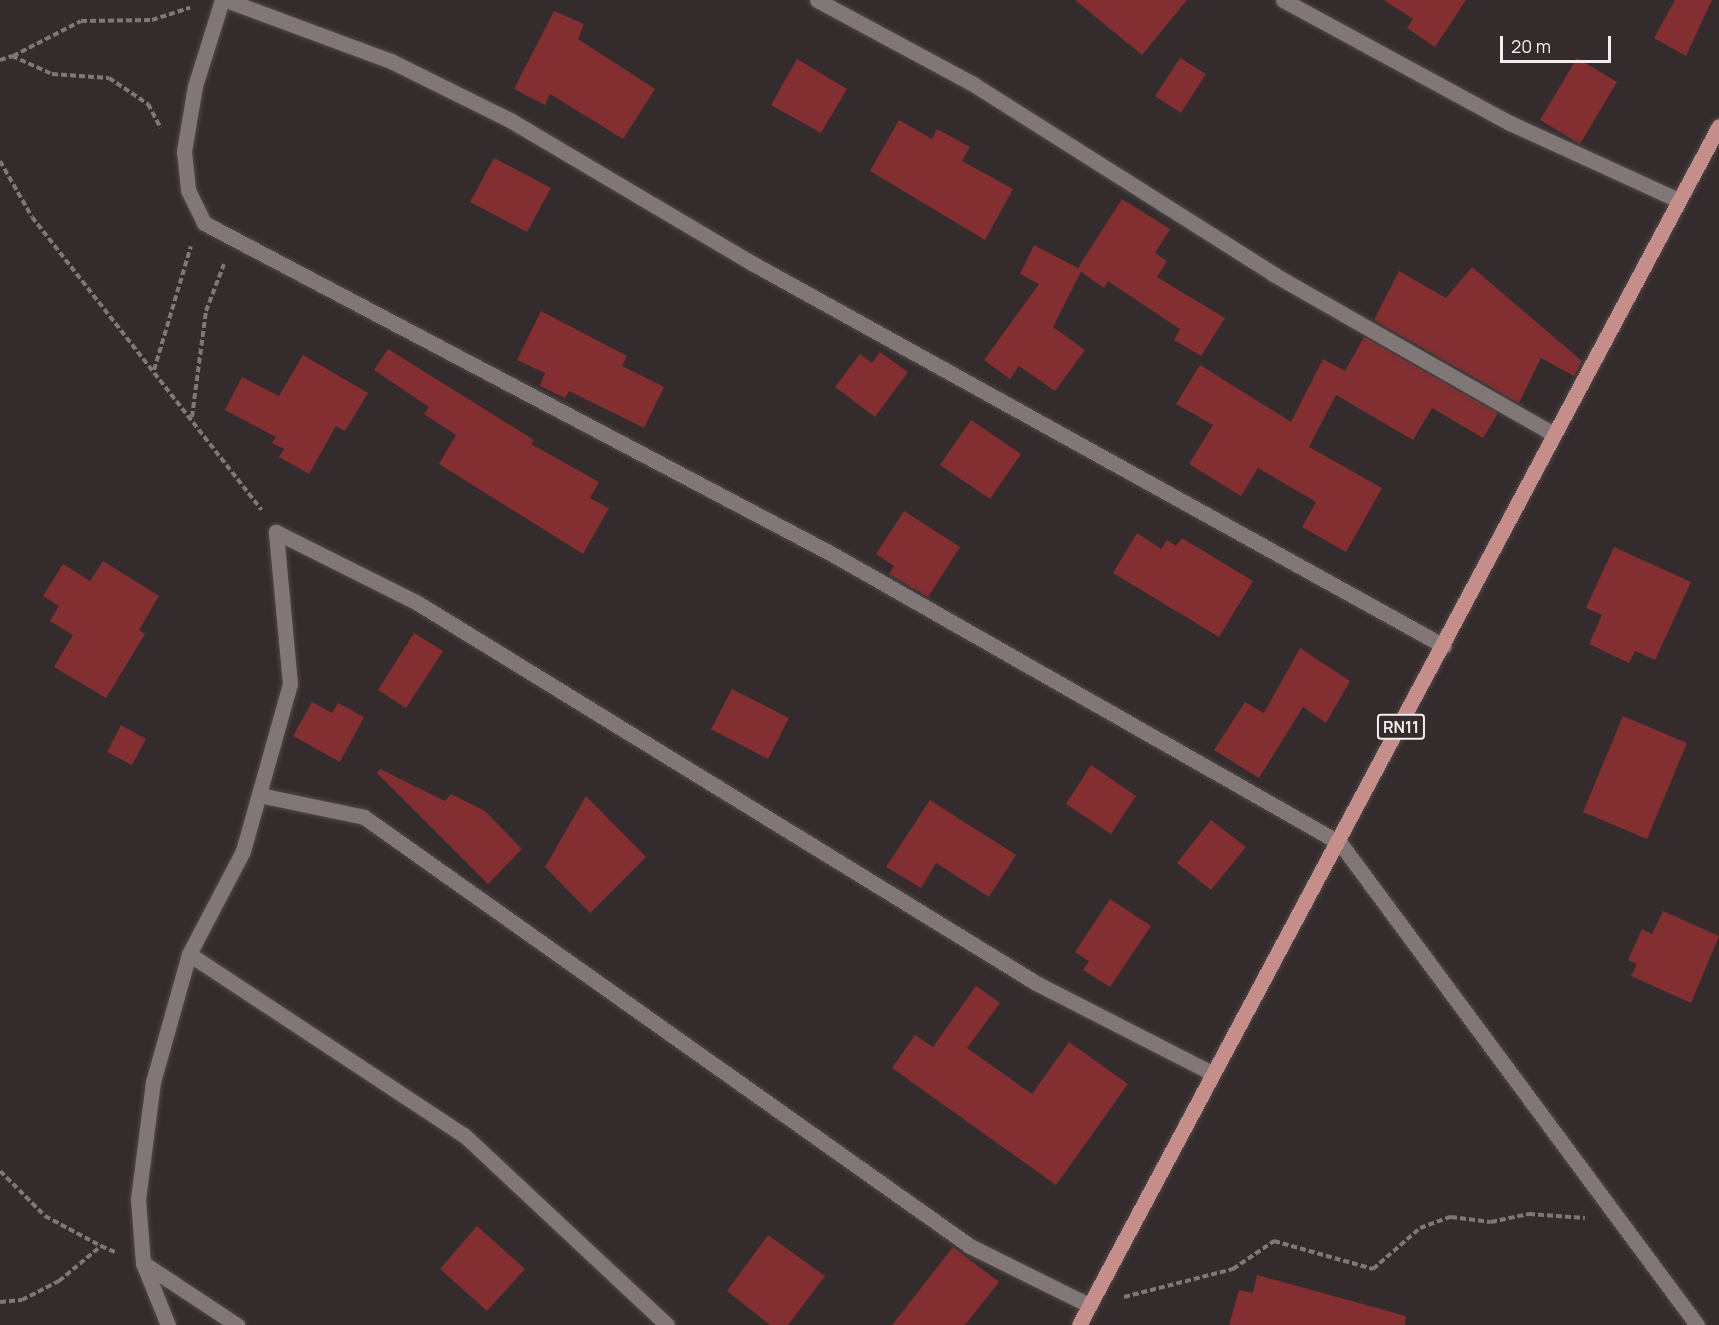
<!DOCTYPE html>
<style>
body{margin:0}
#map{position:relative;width:1719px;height:1325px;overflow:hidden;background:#342c2c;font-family:Manrope,sans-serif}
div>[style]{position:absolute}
.building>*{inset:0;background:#832e30}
.path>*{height:4px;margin-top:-2px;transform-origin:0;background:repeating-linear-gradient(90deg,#7e7777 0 6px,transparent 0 9px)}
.roads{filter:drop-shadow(0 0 2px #504948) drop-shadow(0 0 2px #504948)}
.minor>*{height:15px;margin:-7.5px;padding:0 7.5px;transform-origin:7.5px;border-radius:7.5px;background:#807776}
.primary>*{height:15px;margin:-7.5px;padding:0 7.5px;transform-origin:7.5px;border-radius:7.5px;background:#c58e8b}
span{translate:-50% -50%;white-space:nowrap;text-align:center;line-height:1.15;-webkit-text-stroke:6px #342c2c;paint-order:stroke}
.shield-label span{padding:2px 4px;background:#342c2c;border:2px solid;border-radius:4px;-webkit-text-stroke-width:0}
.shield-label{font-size:16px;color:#f3eded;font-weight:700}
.scale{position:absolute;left:1500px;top:36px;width:111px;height:27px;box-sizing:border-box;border:3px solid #f3eded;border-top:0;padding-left:8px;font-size:18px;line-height:21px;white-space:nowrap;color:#f3eded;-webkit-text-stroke:4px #342c2c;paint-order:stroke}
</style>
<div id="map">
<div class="building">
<i style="clip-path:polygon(1075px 0,1187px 0,1142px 55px)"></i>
<i style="clip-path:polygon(1384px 0,1466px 0,1435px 47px,1407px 28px,1413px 19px)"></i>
<i style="clip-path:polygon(1675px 0,1712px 0,1686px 56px,1654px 38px)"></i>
<i style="clip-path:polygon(554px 11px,584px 24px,578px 39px,655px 89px,623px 139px,550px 94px,545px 105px,514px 89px)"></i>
<i style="clip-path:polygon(1180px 58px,1206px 74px,1181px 113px,1155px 96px)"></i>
<i style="clip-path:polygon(1577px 58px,1617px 82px,1580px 144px,1540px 120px)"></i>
<i style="clip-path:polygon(797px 59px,847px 89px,821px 133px,771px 105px)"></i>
<i style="clip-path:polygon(899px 120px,932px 139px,937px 129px,970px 147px,962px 161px,1013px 189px,985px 240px,870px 171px)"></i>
<i style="clip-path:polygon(494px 158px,551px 188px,527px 232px,470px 202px)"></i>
<i style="clip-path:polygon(1122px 199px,1170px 229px,1155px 253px,1167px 261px,1157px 277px,1225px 318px,1201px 356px,1174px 340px,1180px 329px,1108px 281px,1104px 288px,1081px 272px,1053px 327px,1085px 350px,1055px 391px,1019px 366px,1010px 379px,984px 360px,1039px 284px,1020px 274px,1034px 245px,1078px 268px)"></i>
<i style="clip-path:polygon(1472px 267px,1582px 361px,1574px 376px,1541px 358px,1519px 403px,1374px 320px,1399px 271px,1446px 298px)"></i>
<i style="clip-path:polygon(541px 311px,627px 356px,622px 366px,664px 387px,644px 428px,569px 391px,565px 398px,540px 386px,545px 373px,517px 360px)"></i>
<i style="clip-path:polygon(1364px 337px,1498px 413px,1483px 438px,1432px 408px,1413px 440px,1336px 395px,1309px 447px,1382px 488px,1346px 552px,1302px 527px,1316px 502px,1258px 468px,1241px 496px,1189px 464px,1213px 425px,1176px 404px,1200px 365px,1291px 422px,1323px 359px,1345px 371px)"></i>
<i style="clip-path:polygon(388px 349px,534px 440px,531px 444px,599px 482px,590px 498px,609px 508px,583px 554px,439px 464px,456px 435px,424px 414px,429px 407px,374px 370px)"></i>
<i style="clip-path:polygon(880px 352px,908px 372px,875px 417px,835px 387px,860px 354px,872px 363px)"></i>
<i style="clip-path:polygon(303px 355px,368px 393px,345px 431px,336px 426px,309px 474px,279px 457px,284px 449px,272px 443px,276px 437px,225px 410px,242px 377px,279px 396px)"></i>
<i style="clip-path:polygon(971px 420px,1021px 454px,990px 499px,940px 465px)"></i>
<i style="clip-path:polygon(904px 511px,960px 547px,928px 597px,889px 574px,894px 566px,876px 554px)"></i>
<i style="clip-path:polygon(1137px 533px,1161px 549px,1167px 540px,1176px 546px,1182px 538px,1253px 581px,1219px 637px,1113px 573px)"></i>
<i style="clip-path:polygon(1614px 547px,1691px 582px,1655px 660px,1635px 651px,1629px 663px,1589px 644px,1602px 615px,1586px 608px)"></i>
<i style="clip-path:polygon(103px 561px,159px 596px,139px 630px,145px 634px,106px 698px,54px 667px,73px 635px,50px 621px,59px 606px,43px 596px,63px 564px,90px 581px)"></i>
<i style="clip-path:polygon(414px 633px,443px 651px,406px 708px,378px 690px)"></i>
<i style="clip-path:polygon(1300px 648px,1350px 681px,1326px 723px,1303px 707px,1259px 778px,1214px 750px,1245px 702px,1264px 713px)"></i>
<i style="clip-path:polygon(732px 689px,789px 718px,768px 759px,711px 729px)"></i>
<i style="clip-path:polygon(312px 702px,332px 713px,338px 703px,364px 717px,340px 762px,293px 736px)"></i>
<i style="clip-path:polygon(1623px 716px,1687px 743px,1647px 839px,1583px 812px)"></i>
<i style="clip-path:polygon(121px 725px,146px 739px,132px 765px,107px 752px)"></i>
<i style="clip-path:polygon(1091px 765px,1136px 796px,1111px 834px,1066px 804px)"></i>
<i style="clip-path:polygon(380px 769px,445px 801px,451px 794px,485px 811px,522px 849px,488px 884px,377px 773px)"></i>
<i style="clip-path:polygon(586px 796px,646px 857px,590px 913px,545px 867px)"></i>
<i style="clip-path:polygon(930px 800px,1016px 855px,989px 897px,936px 863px,921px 888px,886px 867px)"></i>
<i style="clip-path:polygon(1211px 820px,1246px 847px,1211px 890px,1177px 863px)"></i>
<i style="clip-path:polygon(1110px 899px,1151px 926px,1110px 987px,1083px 970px,1089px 961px,1075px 952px)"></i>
<i style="clip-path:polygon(1663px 911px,1719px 936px,1691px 1003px,1631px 976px,1637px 964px,1628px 960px,1642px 929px,1652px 934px)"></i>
<i style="clip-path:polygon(976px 986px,1000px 1003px,967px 1048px,1032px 1094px,1069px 1042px,1128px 1084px,1056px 1185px,892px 1068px,915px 1035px,933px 1047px)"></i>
<i style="clip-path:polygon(477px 1226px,525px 1269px,487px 1311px,440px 1269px)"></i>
<i style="clip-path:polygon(768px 1235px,825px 1276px,788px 1325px,770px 1325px,727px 1291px)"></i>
<i style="clip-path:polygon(953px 1247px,999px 1282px,965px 1325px,892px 1325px)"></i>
<i style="clip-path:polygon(1257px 1275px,1406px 1316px,1405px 1325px,1229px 1325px,1239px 1290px,1253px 1293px)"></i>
</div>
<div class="path">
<i style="left:13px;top:56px;width:76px;rotate:-27.2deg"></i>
<i style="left:81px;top:21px;width:71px;rotate:-0.8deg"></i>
<i style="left:152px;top:20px;width:40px;rotate:-18deg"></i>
<i style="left:0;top:60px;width:13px;rotate:-18deg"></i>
<i style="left:12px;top:56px;width:44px;rotate:24.2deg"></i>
<i style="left:52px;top:74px;width:57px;rotate:4deg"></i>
<i style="left:109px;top:78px;width:47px;rotate:33.7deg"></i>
<i style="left:148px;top:104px;width:27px;rotate:62deg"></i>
<i style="left:0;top:161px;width:64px;rotate:60.3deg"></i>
<i style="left:32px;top:217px;width:372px;rotate:51.9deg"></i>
<i style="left:154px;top:370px;width:129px;rotate:-73.4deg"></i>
<i style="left:192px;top:417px;width:107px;rotate:-82.5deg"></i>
<i style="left:206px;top:311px;width:50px;rotate:-69deg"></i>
<i style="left:0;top:1171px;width:64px;rotate:45deg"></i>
<i style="left:45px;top:1216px;width:64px;rotate:28.2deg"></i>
<i style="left:1124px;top:1297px;width:113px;rotate:-14.4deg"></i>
<i style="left:1233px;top:1269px;width:50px;rotate:-34.3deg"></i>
<i style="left:1274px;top:1241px;width:103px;rotate:15.8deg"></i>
<i style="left:1373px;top:1269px;width:62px;rotate:-41.1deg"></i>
<i style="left:1420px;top:1228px;width:33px;rotate:-20deg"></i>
<i style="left:1451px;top:1217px;width:40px;rotate:7.1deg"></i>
<i style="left:1491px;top:1222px;width:39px;rotate:-12deg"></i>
<i style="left:1529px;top:1214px;width:56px;rotate:4.1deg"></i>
<i style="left:0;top:1302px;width:22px;rotate:-5deg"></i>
<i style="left:22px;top:1300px;width:42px;rotate:-27.2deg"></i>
<i style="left:59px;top:1281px;width:55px;rotate:-39.8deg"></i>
<i style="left:101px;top:1246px;width:15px;rotate:23deg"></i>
</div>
<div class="roads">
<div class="minor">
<i style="left:222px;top:0;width:90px;rotate:107.4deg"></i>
<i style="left:195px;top:86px;width:66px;rotate:99.6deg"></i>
<i style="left:184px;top:151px;width:39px;rotate:84deg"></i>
<i style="left:188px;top:190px;width:37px;rotate:64deg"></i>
<i style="left:204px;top:223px;width:710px;rotate:27.79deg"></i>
<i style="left:832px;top:554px;width:584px;rotate:29.64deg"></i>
<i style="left:1340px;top:843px;width:600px;rotate:53.47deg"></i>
<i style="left:226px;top:0;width:176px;rotate:20.3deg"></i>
<i style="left:391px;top:61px;width:133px;rotate:26.4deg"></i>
<i style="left:510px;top:120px;width:279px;rotate:30.6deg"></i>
<i style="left:750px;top:262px;width:793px;rotate:28.96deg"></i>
<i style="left:817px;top:0;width:177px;rotate:28.3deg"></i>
<i style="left:973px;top:84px;width:355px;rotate:32.3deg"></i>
<i style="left:1273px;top:274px;width:323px;rotate:29.7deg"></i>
<i style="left:1283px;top:0;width:258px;rotate:28.5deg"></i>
<i style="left:1510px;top:123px;width:185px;rotate:24.6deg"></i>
<i style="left:276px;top:532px;width:157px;rotate:26.6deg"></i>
<i style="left:416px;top:602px;width:728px;rotate:31.57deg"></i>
<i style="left:1036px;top:983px;width:198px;rotate:27.1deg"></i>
<i style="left:259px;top:795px;width:107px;rotate:11.8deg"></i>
<i style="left:364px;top:817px;width:742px;rotate:35.3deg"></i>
<i style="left:970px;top:1246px;width:133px;rotate:26.4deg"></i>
<i style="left:189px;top:954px;width:329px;rotate:33.4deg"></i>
<i style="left:464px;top:1135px;width:278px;rotate:43.1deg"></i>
<i style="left:143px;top:1263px;width:113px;rotate:33.4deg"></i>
<i style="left:168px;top:1325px;width:67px;rotate:-112deg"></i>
<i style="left:143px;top:1263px;width:64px;rotate:-94.5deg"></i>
<i style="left:138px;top:1199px;width:118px;rotate:-82.7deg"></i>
<i style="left:153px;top:1082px;width:133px;rotate:-74.3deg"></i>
<i style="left:189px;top:954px;width:116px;rotate:-62.3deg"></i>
<i style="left:243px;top:851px;width:173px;rotate:-74.3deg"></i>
<i style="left:290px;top:684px;width:153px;rotate:-95.3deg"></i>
</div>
<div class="primary">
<i style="left:1079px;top:1325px;width:1359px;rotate:-61.91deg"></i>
</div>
</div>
<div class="shield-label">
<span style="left:1401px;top:727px">RN11</span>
</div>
<div class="scale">20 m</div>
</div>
